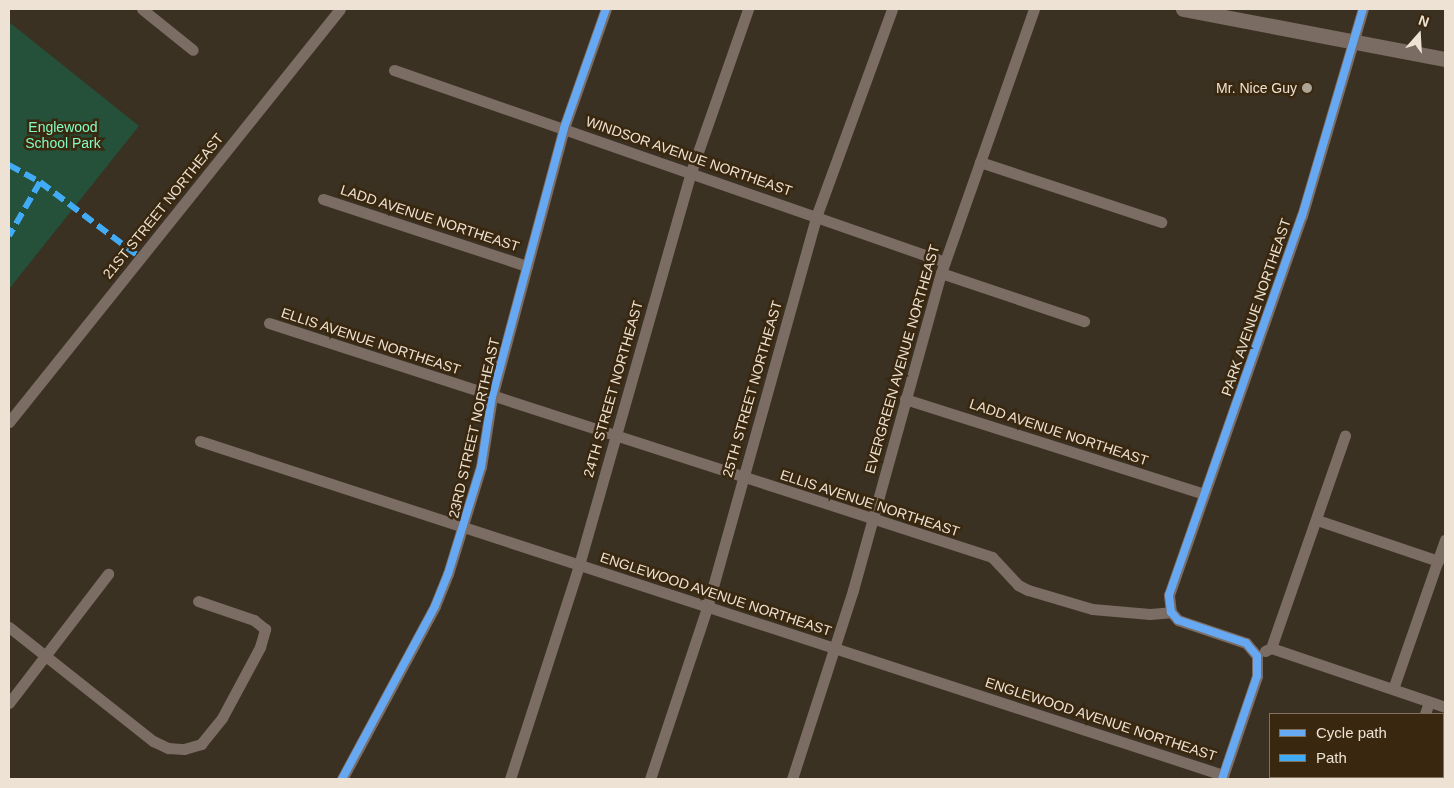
<!DOCTYPE html>
<style>
body{margin:0}
#map{position:relative;width:1454px;height:788px;overflow:hidden;background:#3a3123;font-family:Helvetica,sans-serif}
div>[style]{position:absolute}
.green>*{inset:0;background:#255039}
.minor>*{height:11px;margin:-5.5px;padding:0 5.5px;transform-origin:5.5px;border-radius:5.5px;background:#7b6c64}
.major>*{height:15px;margin:-7.5px;padding:0 7.5px;transform-origin:7.5px;border-radius:7.5px;background:#7b6c63}
.quiet>*{height:6px;margin-top:-3px;transform-origin:0;background:repeating-linear-gradient(90deg,#42abf6 0 12px,transparent 0 18px)}
.cycleway>*{height:8px;margin:-4px;padding:0 4px;transform-origin:4px;border-radius:4px;background:#66a8f1}
.dots>*{width:14px;height:14px;translate:-50% -50%;box-sizing:border-box;border:2px solid #39280f;border-radius:50%}
span{translate:-50% -50%;white-space:nowrap;text-align:center;line-height:1.15;-webkit-text-stroke:5px #39280f;paint-order:stroke}
.poi-label{font-size:14px;color:#ede2d3}
.right{translate:-100% -50%;text-align:right}
.park-label{font-size:14px;color:#83fac0}
.street-label{font-size:14px;color:#ede2d3}
.frame{position:absolute;inset:0;border:10px solid #ede2d3;pointer-events:none}
.legend{position:absolute;left:1269px;top:713px;width:175px;height:65px;box-sizing:border-box;background:#39280f;border:1px solid #81725d;margin:0;padding:6px 9px;list-style:none;font-size:15px;color:#ede2d3}
.legend li{display:flex;align-items:center;gap:10px;height:25px}
.legend b{width:25px;border:1px solid #81725d}
.north{position:absolute;left:1394px;top:10px;width:50px;height:50px;-webkit-text-stroke:4px #39280f;paint-order:stroke;rotate:19deg;font-size:14px;font-weight:700;line-height:20px;text-align:center;color:#ede2d3}
.north::after{content:'';display:block;margin:auto;width:18px;height:22px;background:#ede2d3;clip-path:polygon(50% 0,100% 100%,50% 72%,0 100%)}
</style>
<div id="map">
<div class="green">
<i style="clip-path:polygon(9px 22px,139px 126px,9px 289px)"></i>
</div>
<div class="minor">
<i style="left:142px;top:9px;width:65px;rotate:38.8deg"></i>
<i style="left:394px;top:70px;width:583px;rotate:19.21deg"></i>
<i style="left:980px;top:162px;width:191px;rotate:18.3deg"></i>
<i style="left:323px;top:199px;width:215px;rotate:18.2deg"></i>
<i style="left:941px;top:273px;width:151px;rotate:18.6deg"></i>
<i style="left:269px;top:323px;width:760px;rotate:17.93deg"></i>
<i style="left:992px;top:557px;width:38px;rotate:47deg"></i>
<i style="left:1018px;top:585px;width:11px;rotate:27deg"></i>
<i style="left:1028px;top:590px;width:67px;rotate:16.5deg"></i>
<i style="left:1092px;top:609px;width:58px;rotate:4.9deg"></i>
<i style="left:1150px;top:614px;width:21px;rotate:-5deg"></i>
<i style="left:905px;top:399px;width:314px;rotate:17.6deg"></i>
<i style="left:9px;top:422px;width:529px;rotate:-51.29deg"></i>
<i style="left:200px;top:441px;width:1076px;rotate:18.08deg"></i>
<i style="left:1317px;top:520px;width:128px;rotate:18.7deg"></i>
<i style="left:9px;top:627px;width:184px;rotate:38.4deg"></i>
<i style="left:153px;top:741px;width:17px;rotate:25deg"></i>
<i style="left:168px;top:748px;width:16px;rotate:4deg"></i>
<i style="left:184px;top:749px;width:18px;rotate:-16deg"></i>
<i style="left:201px;top:744px;width:33px;rotate:-51deg"></i>
<i style="left:222px;top:718px;width:81px;rotate:-61.8deg"></i>
<i style="left:260px;top:647px;width:19px;rotate:-74deg"></i>
<i style="left:265px;top:629px;width:14px;rotate:-141deg"></i>
<i style="left:254px;top:620px;width:59px;rotate:-161.3deg"></i>
<i style="left:1271px;top:648px;width:225px;rotate:-70.8deg"></i>
<i style="left:1265px;top:651px;width:7px;rotate:-27deg"></i>
<i style="left:1271px;top:648px;width:184px;rotate:18.7deg"></i>
<i style="left:1393px;top:689px;width:158px;rotate:-70.8deg"></i>
<i style="left:9px;top:703px;width:163px;rotate:-52.5deg"></i>
<i style="left:1425px;top:714px;width:13px;rotate:-72deg"></i>
<i style="left:342px;top:779px;width:196px;rotate:-61.7deg"></i>
<i style="left:435px;top:606px;width:35px;rotate:-68deg"></i>
<i style="left:448px;top:574px;width:112px;rotate:-72.9deg"></i>
<i style="left:481px;top:467px;width:71px;rotate:-81.1deg"></i>
<i style="left:492px;top:397px;width:278px;rotate:-75deg"></i>
<i style="left:564px;top:128px;width:126px;rotate:-70.6deg"></i>
<i style="left:510px;top:779px;width:225px;rotate:-72.1deg"></i>
<i style="left:579px;top:565px;width:409px;rotate:-74.1deg"></i>
<i style="left:691px;top:172px;width:173px;rotate:-70.7deg"></i>
<i style="left:650px;top:779px;width:180px;rotate:-71.6deg"></i>
<i style="left:707px;top:608px;width:406px;rotate:-74.4deg"></i>
<i style="left:816px;top:217px;width:221px;rotate:-69.9deg"></i>
<i style="left:792px;top:779px;width:199px;rotate:-72.1deg"></i>
<i style="left:853px;top:590px;width:329px;rotate:-74.5deg"></i>
<i style="left:941px;top:273px;width:280px;rotate:-70.6deg"></i>
<i style="left:1222px;top:779px;width:109px;rotate:-71.2deg"></i>
<i style="left:1257px;top:676px;width:20px;rotate:-90deg"></i>
<i style="left:1257px;top:656px;width:17px;rotate:-130deg"></i>
<i style="left:1246px;top:643px;width:72px;rotate:-161.3deg"></i>
<i style="left:1178px;top:620px;width:11px;rotate:-131deg"></i>
<i style="left:1171px;top:612px;width:17px;rotate:-97deg"></i>
<i style="left:1169px;top:595px;width:402px;rotate:-70.7deg"></i>
<i style="left:1302px;top:216px;width:216px;rotate:-73.6deg"></i>
<i style="left:1403px;top:779px;width:2px;rotate:-63deg"></i>
</div>
<div class="major">
<i style="left:1183px;top:9px;width:267px;rotate:10.8deg"></i>
</div>
<div class="quiet">
<i style="left:9px;top:165px;width:35px;rotate:29deg"></i>
<i style="left:40px;top:182px;width:62px;rotate:119.9deg"></i>
<i style="left:40px;top:182px;width:126px;rotate:37deg"></i>
</div>
<div class="cycleway">
<i style="left:342px;top:779px;width:196px;rotate:-61.7deg"></i>
<i style="left:435px;top:606px;width:35px;rotate:-68deg"></i>
<i style="left:448px;top:574px;width:112px;rotate:-72.9deg"></i>
<i style="left:481px;top:467px;width:71px;rotate:-81.1deg"></i>
<i style="left:492px;top:397px;width:278px;rotate:-75deg"></i>
<i style="left:564px;top:128px;width:126px;rotate:-70.6deg"></i>
<i style="left:1222px;top:779px;width:109px;rotate:-71.2deg"></i>
<i style="left:1257px;top:676px;width:20px;rotate:-90deg"></i>
<i style="left:1257px;top:656px;width:17px;rotate:-130deg"></i>
<i style="left:1246px;top:643px;width:72px;rotate:-161.3deg"></i>
<i style="left:1178px;top:620px;width:11px;rotate:-131deg"></i>
<i style="left:1171px;top:612px;width:17px;rotate:-97deg"></i>
<i style="left:1169px;top:595px;width:402px;rotate:-70.7deg"></i>
<i style="left:1302px;top:216px;width:216px;rotate:-73.6deg"></i>
</div>
<div class="dots">
<i style="left:1307px;top:88px;background:#aea495"></i>
</div>
<div class="poi-label">
<span class="right" style="left:1297px;top:88px">Mr. Nice Guy</span>
</div>
<div class="park-label">
<span style="left:63px;top:135px">Englewood<br>School Park</span>
</div>
<div class="street-label">
<span style="left:689px;top:156px;rotate:19deg">WINDSOR AVENUE NORTHEAST</span>
<span style="left:163px;top:206px;rotate:-51deg">21ST STREET NORTHEAST</span>
<span style="left:430px;top:218px;rotate:18deg">LADD AVENUE NORTHEAST</span>
<span style="left:1256px;top:307px;rotate:-71deg">PARK AVENUE NORTHEAST</span>
<span style="left:371px;top:341px;rotate:18deg">ELLIS AVENUE NORTHEAST</span>
<span style="left:902px;top:359px;rotate:-74deg">EVERGREEN AVENUE NORTHEAST</span>
<span style="left:613px;top:389px;rotate:-74deg">24TH STREET NORTHEAST</span>
<span style="left:752px;top:389px;rotate:-74deg">25TH STREET NORTHEAST</span>
<span style="left:474px;top:428px;rotate:-77deg">23RD STREET NORTHEAST</span>
<span style="left:1059px;top:432px;rotate:18deg">LADD AVENUE NORTHEAST</span>
<span style="left:870px;top:503px;rotate:18deg">ELLIS AVENUE NORTHEAST</span>
<span style="left:716px;top:594px;rotate:18deg">ENGLEWOOD AVENUE NORTHEAST</span>
<span style="left:1101px;top:719px;rotate:18deg">ENGLEWOOD AVENUE NORTHEAST</span>
</div>
<div class="frame"></div>
<ul class="legend">
<li><b style="height:6px;background:#66a8f1"></b>Cycle path</li>
<li><b style="height:6px;background:#42abf6"></b>Path</li>
</ul>
<div class="north">N</div>
</div>
